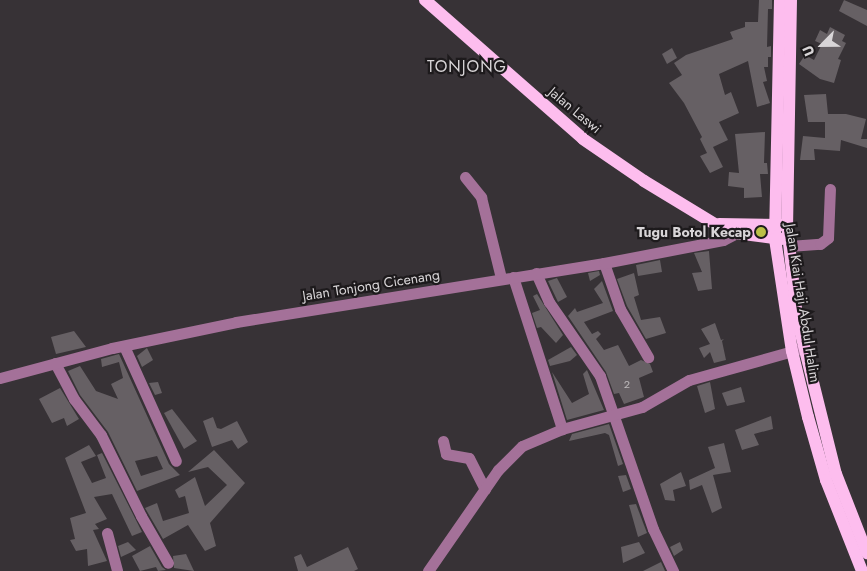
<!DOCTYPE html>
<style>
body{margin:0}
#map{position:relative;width:867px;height:571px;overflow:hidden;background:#373236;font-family:Jost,sans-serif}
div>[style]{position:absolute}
.building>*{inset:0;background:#666064}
.minor>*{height:11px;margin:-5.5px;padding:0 5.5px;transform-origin:5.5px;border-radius:5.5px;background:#a47199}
.major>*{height:12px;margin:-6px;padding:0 6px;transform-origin:6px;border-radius:6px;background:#fdbdee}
.dots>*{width:14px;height:14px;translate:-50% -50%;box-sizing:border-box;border:2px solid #1d1a1c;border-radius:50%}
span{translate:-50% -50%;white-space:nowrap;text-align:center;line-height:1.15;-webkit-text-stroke:4.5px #1d1a1c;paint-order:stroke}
.number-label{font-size:11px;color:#bcb8ba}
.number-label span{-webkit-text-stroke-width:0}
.street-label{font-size:14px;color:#d8d5d7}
.poi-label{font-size:14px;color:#d8d5d7;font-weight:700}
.right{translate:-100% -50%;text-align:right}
.quarter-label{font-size:16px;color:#d8d5d7;letter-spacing:1px}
.north{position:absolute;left:797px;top:20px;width:50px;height:50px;-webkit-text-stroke:4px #1d1a1c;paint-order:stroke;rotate:247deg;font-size:14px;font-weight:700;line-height:20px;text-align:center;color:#d8d5d7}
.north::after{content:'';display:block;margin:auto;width:18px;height:22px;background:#d8d5d7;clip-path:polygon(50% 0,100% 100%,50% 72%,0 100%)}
</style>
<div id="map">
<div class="building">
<i style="clip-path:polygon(759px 0,772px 0,772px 9px,768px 9px,767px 47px,771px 46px,771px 57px,768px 57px,768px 67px,764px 67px,767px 81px,763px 82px,770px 103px,757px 107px,748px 61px,719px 74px,725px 95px,731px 92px,739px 113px,719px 122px,728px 140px,713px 147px,723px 167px,710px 173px,700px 156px,707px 153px,700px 139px,702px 137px,684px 103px,669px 83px,682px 75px,674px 63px,686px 55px,733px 39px,730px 32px,745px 27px,745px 22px,758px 22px)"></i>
<i style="clip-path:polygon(844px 0,867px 10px,867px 26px,839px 11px)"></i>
<i style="clip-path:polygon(830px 27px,845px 35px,842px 41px,846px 43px,838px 59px,841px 60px,834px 83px,820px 79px,799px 64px,805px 55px,814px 60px,822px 44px,815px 41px,820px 30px,827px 34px)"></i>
<i style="clip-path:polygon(672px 48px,677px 58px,667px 64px,662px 54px)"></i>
<i style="clip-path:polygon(826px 94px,828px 114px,846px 114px,866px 119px,861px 139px,867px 139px,867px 148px,841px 140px,840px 151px,814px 149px,815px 160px,800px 160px,803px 136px,825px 138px,825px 122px,808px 122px,804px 95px)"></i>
<i style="clip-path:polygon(765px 132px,764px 163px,767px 163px,768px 174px,760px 174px,762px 197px,744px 198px,744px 188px,728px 186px,729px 172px,739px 173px,735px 134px)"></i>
<i style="clip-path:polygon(709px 251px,712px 289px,698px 291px,692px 273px,702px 272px,694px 253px)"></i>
<i style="clip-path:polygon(660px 260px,662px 272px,638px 276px,636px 265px)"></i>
<i style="clip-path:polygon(599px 271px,600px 275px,590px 281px,588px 273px)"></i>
<i style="clip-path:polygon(634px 273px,639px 295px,634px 297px,641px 320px,660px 317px,666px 333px,646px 339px,627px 306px,617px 279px)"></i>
<i style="clip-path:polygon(557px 278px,567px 297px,558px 302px,548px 281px)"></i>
<i style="clip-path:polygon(602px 281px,613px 311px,584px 322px,592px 334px,598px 331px,601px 334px,596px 339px,604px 350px,618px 345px,629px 366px,641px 360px,650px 364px,653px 372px,639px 378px,644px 397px,624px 404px,619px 393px,614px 394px,606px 372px,568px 316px,575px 308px,577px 312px,603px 303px,594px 289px)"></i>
<i style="clip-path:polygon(537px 294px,563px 335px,556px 343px,541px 327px,537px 328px,532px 313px,540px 310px,533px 296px)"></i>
<i style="clip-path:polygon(715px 323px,721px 340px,724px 339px,722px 341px,726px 360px,714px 363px,710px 352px,704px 358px,699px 348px,710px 344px,701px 329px)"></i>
<i style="clip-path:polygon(74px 331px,86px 347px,56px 354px,51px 337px)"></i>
<i style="clip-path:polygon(571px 347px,577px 355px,570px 361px,550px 366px,548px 360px)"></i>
<i style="clip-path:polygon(147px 348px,153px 360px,142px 367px,137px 356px)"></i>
<i style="clip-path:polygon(evenodd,119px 354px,169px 464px,180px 475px,137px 491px,108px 432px,80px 395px,68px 371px,80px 366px,96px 391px,118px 399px,111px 384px,123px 378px,119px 362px,102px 367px,101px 359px,119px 354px,157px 456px,163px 469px,141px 476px,135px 461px,157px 456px)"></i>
<i style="clip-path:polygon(587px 370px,604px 410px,567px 420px,552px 372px,572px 403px,589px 394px,583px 374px)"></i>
<i style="clip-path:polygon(158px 382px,162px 393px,155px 395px,149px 383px)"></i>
<i style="clip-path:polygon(710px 382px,715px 409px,705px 413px,697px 386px)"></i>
<i style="clip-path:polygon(741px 387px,745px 402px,727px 406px,722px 393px)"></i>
<i style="clip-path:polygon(60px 388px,79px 419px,67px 426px,64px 418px,52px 423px,39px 399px)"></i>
<i style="clip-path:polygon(172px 409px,197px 441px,184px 449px,164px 413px)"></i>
<i style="clip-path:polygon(771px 416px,773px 429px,754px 434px,759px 445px,742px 450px,735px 430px)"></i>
<i style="clip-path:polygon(213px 417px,217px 428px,221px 429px,237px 421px,248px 442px,238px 449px,232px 440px,212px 447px,203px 421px)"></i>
<i style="clip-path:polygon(609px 424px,623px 464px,618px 466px,609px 435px,605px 433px,569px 441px,572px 434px)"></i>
<i style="clip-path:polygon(724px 443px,731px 472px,713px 475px,722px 508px,712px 513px,702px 485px,690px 490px,689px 480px,715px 468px,708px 447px)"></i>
<i style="clip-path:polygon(89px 445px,96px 456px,81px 462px,92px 483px,106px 478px,97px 455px,102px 453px,142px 532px,132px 536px,112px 494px,94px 497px,107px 519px,95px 524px,99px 529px,93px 530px,107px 561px,88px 566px,87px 549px,76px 551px,70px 540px,75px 539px,70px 518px,86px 513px,65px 458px)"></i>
<i style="clip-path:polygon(214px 450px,245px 483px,210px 523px,216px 546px,205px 551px,188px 525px,163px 539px,145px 508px,157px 503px,163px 521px,189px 513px,185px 496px,179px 498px,175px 490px,195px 477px,205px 506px,227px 485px,208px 467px,188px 472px)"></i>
<i style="clip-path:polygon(681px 472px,686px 486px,673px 490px,675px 501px,665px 500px,660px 484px)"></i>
<i style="clip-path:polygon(626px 475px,631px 489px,623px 492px,618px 476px)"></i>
<i style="clip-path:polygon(636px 504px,647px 533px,638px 537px,629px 505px)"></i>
<i style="clip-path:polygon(128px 542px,136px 550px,121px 557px,118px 546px)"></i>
<i style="clip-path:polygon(639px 542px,645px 553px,623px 563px,621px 547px)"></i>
<i style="clip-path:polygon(680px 542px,683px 550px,674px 556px,670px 547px)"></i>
<i style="clip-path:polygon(150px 546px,162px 567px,166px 570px,158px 571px,156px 567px,140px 571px,132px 556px)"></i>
<i style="clip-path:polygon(348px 547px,358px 569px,354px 571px,298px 571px,294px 557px,301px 554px,307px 567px)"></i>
<i style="clip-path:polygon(186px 554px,194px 571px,174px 568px,173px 556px)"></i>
<i style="clip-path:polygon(661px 562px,665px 571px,643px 571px)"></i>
</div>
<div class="minor">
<i style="left:465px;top:177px;width:26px;rotate:51deg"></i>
<i style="left:481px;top:197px;width:83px;rotate:76.1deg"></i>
<i style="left:789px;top:246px;width:31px;rotate:-4deg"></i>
<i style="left:820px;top:244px;width:10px;rotate:-37deg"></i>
<i style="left:828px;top:238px;width:49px;rotate:-87.7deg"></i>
<i style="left:604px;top:263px;width:49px;rotate:70.8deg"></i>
<i style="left:620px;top:309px;width:56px;rotate:59.7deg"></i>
<i style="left:536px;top:273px;width:32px;rotate:66deg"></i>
<i style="left:549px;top:302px;width:90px;rotate:55.4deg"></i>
<i style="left:600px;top:376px;width:162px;rotate:70.9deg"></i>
<i style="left:653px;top:529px;width:47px;rotate:64.5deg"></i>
<i style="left:513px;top:277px;width:160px;rotate:72.1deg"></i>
<i style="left:124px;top:346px;width:126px;rotate:65.7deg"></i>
<i style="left:55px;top:363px;width:41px;rotate:62.2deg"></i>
<i style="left:74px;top:399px;width:45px;rotate:53.1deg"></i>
<i style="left:101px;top:435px;width:90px;rotate:63.7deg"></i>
<i style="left:141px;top:516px;width:54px;rotate:60.1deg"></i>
<i style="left:0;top:378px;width:116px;rotate:-15deg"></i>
<i style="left:112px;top:348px;width:127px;rotate:-11.8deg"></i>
<i style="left:236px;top:322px;width:373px;rotate:-9.1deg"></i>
<i style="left:604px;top:263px;width:121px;rotate:-10.9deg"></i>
<i style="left:723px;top:240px;width:20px;rotate:-27deg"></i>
<i style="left:443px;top:441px;width:13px;rotate:77deg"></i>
<i style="left:446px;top:454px;width:23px;rotate:10deg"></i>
<i style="left:469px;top:458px;width:35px;rotate:63deg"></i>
<i style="left:107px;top:533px;width:39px;rotate:75deg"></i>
<i style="left:428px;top:571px;width:123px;rotate:-55.3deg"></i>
<i style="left:498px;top:470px;width:34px;rotate:-45deg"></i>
<i style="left:522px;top:446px;width:43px;rotate:-23deg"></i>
<i style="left:562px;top:429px;width:83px;rotate:-15.4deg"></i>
<i style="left:642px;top:407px;width:54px;rotate:-29.9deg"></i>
<i style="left:689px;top:380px;width:115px;rotate:-15.6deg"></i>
</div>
<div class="major">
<i style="left:425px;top:0;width:210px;rotate:41.3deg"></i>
<i style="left:583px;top:139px;width:74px;rotate:34.5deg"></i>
<i style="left:644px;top:181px;width:98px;rotate:31.3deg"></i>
<i style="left:728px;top:232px;width:54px;rotate:7.4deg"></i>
<i style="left:780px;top:0;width:239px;rotate:91.2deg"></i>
<i style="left:775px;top:239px;width:113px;rotate:81.4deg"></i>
<i style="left:792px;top:351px;width:68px;rotate:76.4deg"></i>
<i style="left:808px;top:417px;width:66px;rotate:74.1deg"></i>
<i style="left:826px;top:480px;width:98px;rotate:68.4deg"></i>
<i style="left:791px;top:0;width:224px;rotate:91deg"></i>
<i style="left:787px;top:224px;width:95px;rotate:83.9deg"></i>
<i style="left:797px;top:318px;width:161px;rotate:76deg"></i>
<i style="left:836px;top:474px;width:85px;rotate:68.6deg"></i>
<i style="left:719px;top:224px;width:63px;rotate:0.9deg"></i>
</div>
<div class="dots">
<i style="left:761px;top:232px;background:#bac045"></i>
</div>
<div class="number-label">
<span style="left:627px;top:384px">2</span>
</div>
<div class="street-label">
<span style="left:575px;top:110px;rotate:40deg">Jalan Laswi</span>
<span style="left:371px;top:285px;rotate:-9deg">Jalan Tonjong Cicenang</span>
<span style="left:803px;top:303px;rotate:81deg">Jalan Kiai Haji Abdul Halim</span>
</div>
<div class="poi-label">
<span class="right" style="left:751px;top:232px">Tugu Botol Kecap</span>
</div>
<div class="quarter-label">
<span style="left:467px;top:67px">TONJONG</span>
</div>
<div class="north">U</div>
</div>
